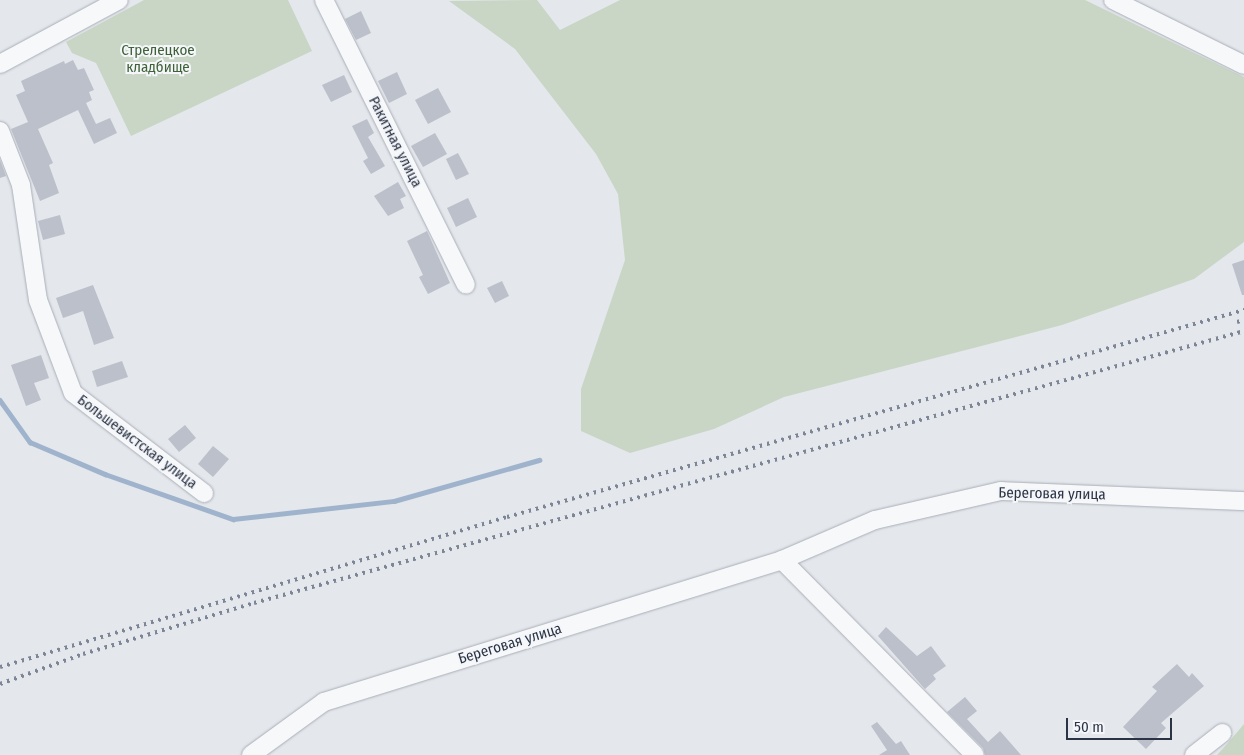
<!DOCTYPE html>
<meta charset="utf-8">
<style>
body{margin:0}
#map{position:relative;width:1244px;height:755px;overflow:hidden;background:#e4e7ec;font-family:"Fira Sans Condensed",sans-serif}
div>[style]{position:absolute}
.green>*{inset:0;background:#c9d6c5}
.stream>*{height:4.5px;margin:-2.25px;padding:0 2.25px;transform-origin:2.25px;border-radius:2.25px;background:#9fb4cc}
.building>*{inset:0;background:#bbc0ca}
.roads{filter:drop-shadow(0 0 1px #a9aeb7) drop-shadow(0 0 1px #a9aeb7)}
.minor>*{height:18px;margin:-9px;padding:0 9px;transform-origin:9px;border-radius:9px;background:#f7f8fa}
.rail>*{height:4px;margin-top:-2px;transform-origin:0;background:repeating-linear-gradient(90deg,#7d8696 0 2.5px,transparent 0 7.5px)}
span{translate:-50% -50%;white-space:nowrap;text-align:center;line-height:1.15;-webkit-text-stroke:4px #f4f6f9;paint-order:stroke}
.park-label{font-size:15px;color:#3f6138}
.street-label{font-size:15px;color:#2b3445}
.scale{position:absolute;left:1066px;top:718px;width:106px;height:22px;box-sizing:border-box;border:2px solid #2b3445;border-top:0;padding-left:6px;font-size:15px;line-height:18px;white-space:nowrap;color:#2b3445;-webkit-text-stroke:4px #f4f6f9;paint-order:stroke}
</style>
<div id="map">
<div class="green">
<i style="clip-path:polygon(144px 0,288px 0,312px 51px,131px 136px,96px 63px,72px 53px,66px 42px)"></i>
<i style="clip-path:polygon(537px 0,560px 30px,620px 0,1085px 0,1244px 77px,1244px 242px,1194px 279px,1062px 325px,784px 397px,714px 429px,630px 453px,581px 431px,581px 389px,625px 260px,618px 194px,596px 154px,515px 49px,449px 1px)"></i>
<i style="clip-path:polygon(1244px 724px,1244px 755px,1217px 755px,1227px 744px)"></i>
</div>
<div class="stream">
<i style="left:0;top:400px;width:52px;rotate:54.5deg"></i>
<i style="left:30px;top:442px;width:82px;rotate:23.1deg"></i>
<i style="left:105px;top:474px;width:136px;rotate:19.4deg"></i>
<i style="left:233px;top:519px;width:162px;rotate:-6.4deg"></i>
<i style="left:394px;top:501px;width:151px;rotate:-15.8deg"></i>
</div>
<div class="building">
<i style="clip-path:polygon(361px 11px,371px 33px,356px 40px,345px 19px)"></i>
<i style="clip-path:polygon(73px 60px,78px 70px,84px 68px,94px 90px,89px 92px,92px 100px,86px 103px,96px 124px,110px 118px,117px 133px,94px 144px,78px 110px,38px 129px,53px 163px,49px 165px,59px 193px,40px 201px,11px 129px,28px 122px,16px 95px,25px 91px,21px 81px,64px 61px,65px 64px)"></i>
<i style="clip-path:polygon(397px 72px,407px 94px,389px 103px,378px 81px)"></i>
<i style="clip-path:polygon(344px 75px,352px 92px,331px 102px,322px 85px)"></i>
<i style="clip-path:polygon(438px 88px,451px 112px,428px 124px,415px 100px)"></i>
<i style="clip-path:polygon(367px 119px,374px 133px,368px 137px,385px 166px,371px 174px,363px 161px,368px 158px,352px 126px)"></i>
<i style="clip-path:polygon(435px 133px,447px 154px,423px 167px,411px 146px)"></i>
<i style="clip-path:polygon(458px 153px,469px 174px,456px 180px,446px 159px)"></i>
<i style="clip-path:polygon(0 160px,6px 176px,0 178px)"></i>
<i style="clip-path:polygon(398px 182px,406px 196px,400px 199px,404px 208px,388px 216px,374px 196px)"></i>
<i style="clip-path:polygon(468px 198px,477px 217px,456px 227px,447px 208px)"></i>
<i style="clip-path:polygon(60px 215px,65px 234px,43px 240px,38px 221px)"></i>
<i style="clip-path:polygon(427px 231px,450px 283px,428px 294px,419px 277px,423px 275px,407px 241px)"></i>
<i style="clip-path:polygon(1244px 260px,1244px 295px,1242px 295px,1232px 264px)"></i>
<i style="clip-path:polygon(502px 281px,509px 296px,495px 303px,487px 288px)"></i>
<i style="clip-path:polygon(93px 285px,114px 338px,94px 345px,83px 311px,63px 318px,56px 298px)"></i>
<i style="clip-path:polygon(41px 355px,49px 378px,34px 383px,41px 400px,26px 406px,11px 365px)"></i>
<i style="clip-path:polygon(122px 361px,128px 377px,97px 387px,92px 371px)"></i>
<i style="clip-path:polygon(185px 425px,196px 438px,179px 452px,168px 439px)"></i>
<i style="clip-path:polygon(213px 446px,229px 459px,213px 477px,198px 464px)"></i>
<i style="clip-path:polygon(886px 627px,917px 656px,931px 646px,946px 666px,933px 675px,936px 679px,925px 689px,878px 636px)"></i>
<i style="clip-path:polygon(1177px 664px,1189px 677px,1192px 673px,1204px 686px,1161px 723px,1166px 728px,1146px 749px,1123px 727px,1157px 691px,1152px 687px)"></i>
<i style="clip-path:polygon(965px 697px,977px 711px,967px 719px,988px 742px,1000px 731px,1021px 755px,985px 755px,983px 748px,947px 712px)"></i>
<i style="clip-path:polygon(877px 722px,896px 744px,901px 741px,910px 755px,879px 755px,887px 750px,871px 726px)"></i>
</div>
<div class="roads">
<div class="minor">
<i style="left:324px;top:0;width:318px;rotate:63.5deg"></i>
<i style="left:1113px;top:0;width:146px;rotate:26.4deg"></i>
<i style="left:0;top:64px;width:135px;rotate:-28.3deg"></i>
<i style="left:0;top:131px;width:58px;rotate:68.7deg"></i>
<i style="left:21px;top:185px;width:116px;rotate:81.6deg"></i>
<i style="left:38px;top:300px;width:99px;rotate:69.4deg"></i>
<i style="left:73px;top:393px;width:165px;rotate:37.4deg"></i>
<i style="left:782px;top:560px;width:274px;rotate:45.3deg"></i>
<i style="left:251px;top:755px;width:90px;rotate:-36deg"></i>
<i style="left:324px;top:702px;width:480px;rotate:-17.2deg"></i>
<i style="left:782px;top:560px;width:101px;rotate:-23.3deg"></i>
<i style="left:875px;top:520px;width:129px;rotate:-13deg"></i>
<i style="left:1001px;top:491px;width:243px;rotate:2.4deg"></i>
<i style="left:1194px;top:755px;width:36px;rotate:-38deg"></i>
</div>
</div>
<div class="rail">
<i style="left:1237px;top:322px;width:7px;rotate:-16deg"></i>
<i style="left:0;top:667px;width:529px;rotate:-16.48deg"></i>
<i style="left:507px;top:517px;width:766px;rotate:-15.69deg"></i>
<i style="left:0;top:684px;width:88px;rotate:-19.9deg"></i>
<i style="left:83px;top:654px;width:178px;rotate:-16.6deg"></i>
<i style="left:254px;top:603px;width:1027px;rotate:-15.36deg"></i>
</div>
<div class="park-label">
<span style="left:158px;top:59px">Стрелецкое<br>кладбище</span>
</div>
<div class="street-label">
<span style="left:395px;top:142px;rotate:63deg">Ракитная улица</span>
<span style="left:137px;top:442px;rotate:37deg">Большевистская улица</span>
<span style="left:1052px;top:494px;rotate:1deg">Береговая улица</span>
<span style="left:510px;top:644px;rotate:-17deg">Береговая улица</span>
</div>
<div class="scale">50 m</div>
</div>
